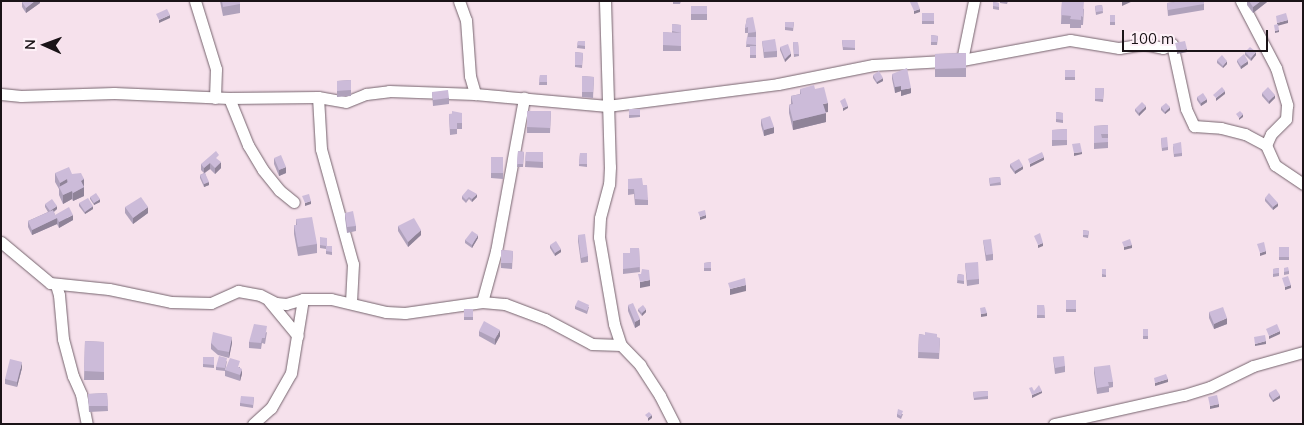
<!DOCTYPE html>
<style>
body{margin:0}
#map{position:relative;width:1304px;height:425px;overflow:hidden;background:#f6e1ec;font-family:Mulish,sans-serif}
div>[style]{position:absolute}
.roads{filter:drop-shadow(0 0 1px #75636d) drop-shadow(0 0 1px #75636d)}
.minor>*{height:11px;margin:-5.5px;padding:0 5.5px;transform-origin:5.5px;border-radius:5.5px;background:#fff}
.wall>*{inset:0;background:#afa1bb}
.shaded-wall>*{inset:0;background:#8f8398}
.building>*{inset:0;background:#ccbbd9}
span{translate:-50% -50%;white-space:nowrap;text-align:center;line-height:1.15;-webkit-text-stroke:5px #fef1f8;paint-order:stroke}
.frame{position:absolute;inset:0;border:2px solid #1a1317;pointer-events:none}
.north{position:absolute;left:20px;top:20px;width:50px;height:50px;-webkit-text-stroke:4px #fef1f8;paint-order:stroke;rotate:272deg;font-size:14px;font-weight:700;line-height:20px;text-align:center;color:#1a1317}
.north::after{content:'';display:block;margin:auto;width:18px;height:22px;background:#1a1317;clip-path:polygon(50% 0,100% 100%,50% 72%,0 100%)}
.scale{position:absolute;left:1122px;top:30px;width:146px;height:22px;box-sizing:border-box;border:2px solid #1a1317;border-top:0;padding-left:6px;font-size:15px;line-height:18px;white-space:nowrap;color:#1a1317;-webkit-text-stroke:4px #fef1f8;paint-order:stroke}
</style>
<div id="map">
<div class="roads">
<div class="minor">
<i style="left:195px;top:1px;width:71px;rotate:72.8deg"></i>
<i style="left:216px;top:69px;width:29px;rotate:92deg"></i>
<i style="left:459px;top:1px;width:20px;rotate:70deg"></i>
<i style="left:466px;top:20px;width:56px;rotate:85.9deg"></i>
<i style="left:470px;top:76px;width:19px;rotate:74deg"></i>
<i style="left:605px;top:1px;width:166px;rotate:88.3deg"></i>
<i style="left:610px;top:167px;width:17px;rotate:93deg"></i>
<i style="left:609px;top:184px;width:35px;rotate:105deg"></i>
<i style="left:600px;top:218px;width:19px;rotate:93deg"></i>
<i style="left:599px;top:237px;width:88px;rotate:80.2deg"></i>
<i style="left:614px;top:324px;width:22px;rotate:72deg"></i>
<i style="left:1241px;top:1px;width:76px;rotate:62.4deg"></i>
<i style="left:1276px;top:68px;width:39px;rotate:73deg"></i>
<i style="left:1287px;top:105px;width:14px;rotate:94deg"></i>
<i style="left:1286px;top:119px;width:21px;rotate:135deg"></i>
<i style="left:1271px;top:134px;width:12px;rotate:114deg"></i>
<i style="left:962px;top:60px;width:60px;rotate:-78.5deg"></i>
<i style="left:1px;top:94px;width:20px;rotate:6deg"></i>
<i style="left:21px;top:96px;width:93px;rotate:-1.8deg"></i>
<i style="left:114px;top:93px;width:115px;rotate:2.5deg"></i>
<i style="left:229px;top:98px;width:89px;rotate:-0.6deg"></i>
<i style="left:318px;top:97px;width:28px;rotate:10deg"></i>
<i style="left:346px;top:102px;width:22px;rotate:-22deg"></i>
<i style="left:366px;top:94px;width:23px;rotate:-7deg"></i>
<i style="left:389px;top:91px;width:86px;rotate:2deg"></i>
<i style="left:475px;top:94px;width:133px;rotate:5.2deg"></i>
<i style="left:607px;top:106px;width:172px;rotate:-7.3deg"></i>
<i style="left:778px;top:84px;width:97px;rotate:-11.3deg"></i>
<i style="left:873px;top:65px;width:89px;rotate:-3.2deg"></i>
<i style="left:962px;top:60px;width:110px;rotate:-10.5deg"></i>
<i style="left:1070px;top:40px;width:50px;rotate:9.3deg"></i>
<i style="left:1119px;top:48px;width:25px;rotate:-9deg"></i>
<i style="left:1144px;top:44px;width:19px;rotate:12deg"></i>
<i style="left:1163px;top:48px;width:10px;rotate:-24deg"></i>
<i style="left:1172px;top:44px;width:66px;rotate:77.8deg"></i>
<i style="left:1186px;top:109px;width:19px;rotate:65deg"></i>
<i style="left:1194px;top:126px;width:27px;rotate:4deg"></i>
<i style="left:1221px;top:128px;width:25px;rotate:14deg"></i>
<i style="left:1245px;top:134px;width:24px;rotate:28deg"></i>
<i style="left:1266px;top:145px;width:22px;rotate:66deg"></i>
<i style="left:1275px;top:165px;width:34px;rotate:34deg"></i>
<i style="left:318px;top:97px;width:52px;rotate:86.7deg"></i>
<i style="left:321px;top:149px;width:119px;rotate:74.5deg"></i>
<i style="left:353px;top:264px;width:38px;rotate:93deg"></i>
<i style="left:229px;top:98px;width:51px;rotate:68deg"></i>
<i style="left:248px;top:145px;width:29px;rotate:59deg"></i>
<i style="left:263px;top:170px;width:26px;rotate:51deg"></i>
<i style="left:279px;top:190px;width:19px;rotate:39deg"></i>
<i style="left:1px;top:242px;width:64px;rotate:39.9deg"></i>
<i style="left:50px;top:283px;width:59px;rotate:5.8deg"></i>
<i style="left:109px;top:289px;width:63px;rotate:11.8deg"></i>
<i style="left:171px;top:302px;width:40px;rotate:1.4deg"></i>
<i style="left:211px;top:303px;width:30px;rotate:-24deg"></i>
<i style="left:238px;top:291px;width:22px;rotate:10deg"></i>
<i style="left:260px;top:295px;width:18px;rotate:27deg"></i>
<i style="left:276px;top:303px;width:10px;rotate:6deg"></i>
<i style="left:286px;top:304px;width:18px;rotate:-16deg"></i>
<i style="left:303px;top:299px;width:28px"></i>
<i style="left:331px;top:299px;width:57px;rotate:13.3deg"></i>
<i style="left:386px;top:312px;width:19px;rotate:3deg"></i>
<i style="left:405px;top:313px;width:78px;rotate:-8.1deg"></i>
<i style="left:482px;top:302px;width:23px;rotate:5deg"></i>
<i style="left:505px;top:304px;width:43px;rotate:20.6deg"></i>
<i style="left:545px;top:319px;width:53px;rotate:28deg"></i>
<i style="left:592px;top:344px;width:29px;rotate:2deg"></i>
<i style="left:621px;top:345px;width:28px;rotate:46deg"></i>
<i style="left:640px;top:365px;width:37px;rotate:57deg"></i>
<i style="left:660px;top:396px;width:31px;rotate:63deg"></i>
<i style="left:56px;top:285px;width:10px;rotate:73deg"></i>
<i style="left:59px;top:295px;width:44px;rotate:84.8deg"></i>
<i style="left:63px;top:339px;width:38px;rotate:75deg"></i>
<i style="left:73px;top:376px;width:20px;rotate:66deg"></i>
<i style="left:81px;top:394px;width:31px;rotate:79deg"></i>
<i style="left:269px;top:301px;width:45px;rotate:50.4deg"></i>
<i style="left:482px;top:302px;width:53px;rotate:-74.6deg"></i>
<i style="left:496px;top:251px;width:156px;rotate:-79.6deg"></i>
<i style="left:253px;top:424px;width:24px;rotate:-42deg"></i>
<i style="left:271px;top:408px;width:40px;rotate:-60.3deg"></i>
<i style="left:291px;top:373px;width:75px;rotate:-80.8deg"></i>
<i style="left:1054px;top:424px;width:133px;rotate:-12.6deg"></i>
<i style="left:1184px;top:395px;width:27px;rotate:-17deg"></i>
<i style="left:1210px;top:387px;width:48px;rotate:-26deg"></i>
<i style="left:1253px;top:366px;width:52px;rotate:-15.6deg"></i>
</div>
</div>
<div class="wall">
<i style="clip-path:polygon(40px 1px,40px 3px,26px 13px,22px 7px,22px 2px)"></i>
<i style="clip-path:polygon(220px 1px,240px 1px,240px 13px,223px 16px)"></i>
<i style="clip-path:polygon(673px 1px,681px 1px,680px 4px,673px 4px)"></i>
<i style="clip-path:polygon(1000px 1px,1008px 1px,1007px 4px,1000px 3px)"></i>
<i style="clip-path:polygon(1062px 1px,1084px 9px,1083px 25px,1081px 25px,1081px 28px,1070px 28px,1070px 24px,1061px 24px)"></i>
<i style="clip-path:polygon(1174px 1px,1204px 1px,1204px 10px,1168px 16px,1167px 3px,1174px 2px)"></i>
<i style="clip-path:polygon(1247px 1px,1267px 1px,1267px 2px,1253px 13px,1247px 5px)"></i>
<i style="clip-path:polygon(993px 2px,999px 3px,999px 10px,993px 9px)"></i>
<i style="clip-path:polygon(1102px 5px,1103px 13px,1096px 15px,1095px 6px)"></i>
<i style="clip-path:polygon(691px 6px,707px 6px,707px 20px,691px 20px)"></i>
<i style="clip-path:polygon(922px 13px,934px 13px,934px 24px,922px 24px)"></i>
<i style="clip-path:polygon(1110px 15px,1115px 15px,1115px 25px,1110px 25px)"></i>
<i style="clip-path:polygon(747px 18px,756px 32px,756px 58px,750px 58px,750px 47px,746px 47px,748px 33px,745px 33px,745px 28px)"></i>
<i style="clip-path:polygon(785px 22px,794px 22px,793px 31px,785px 30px)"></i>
<i style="clip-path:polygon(672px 24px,681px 25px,681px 51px,663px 51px,663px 32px,672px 33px)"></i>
<i style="clip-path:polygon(931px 35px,938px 36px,937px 45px,931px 45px)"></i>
<i style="clip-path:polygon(842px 40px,855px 40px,855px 50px,843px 50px)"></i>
<i style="clip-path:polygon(578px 41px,585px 41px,585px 49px,577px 48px)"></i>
<i style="clip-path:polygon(762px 41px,777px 51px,777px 57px,764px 58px)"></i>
<i style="clip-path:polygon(793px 42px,798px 42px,799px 56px,794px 57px)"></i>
<i style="clip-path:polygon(780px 47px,791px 56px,785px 62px,780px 50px)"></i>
<i style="clip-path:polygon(575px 52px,583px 53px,582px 68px,575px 67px)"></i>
<i style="clip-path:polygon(1245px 52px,1256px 55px,1251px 61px,1245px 55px)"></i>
<i style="clip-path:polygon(966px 53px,966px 77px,935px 77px,935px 54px)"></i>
<i style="clip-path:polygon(1217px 60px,1227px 64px,1223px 68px,1217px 63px)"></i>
<i style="clip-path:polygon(1237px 60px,1248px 64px,1241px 69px,1237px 62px)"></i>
<i style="clip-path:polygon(1065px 70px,1075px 70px,1075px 80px,1065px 80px)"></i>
<i style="clip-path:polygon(892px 74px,911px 93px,901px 96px,901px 91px,895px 93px,892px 79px)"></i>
<i style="clip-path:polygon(540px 75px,547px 75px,547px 85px,539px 85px)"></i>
<i style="clip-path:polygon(873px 75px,883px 81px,877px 84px,873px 78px)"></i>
<i style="clip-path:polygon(582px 76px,594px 77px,593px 98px,582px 97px)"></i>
<i style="clip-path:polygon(351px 80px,351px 96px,337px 97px,337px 81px)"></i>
<i style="clip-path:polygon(1095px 88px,1104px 88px,1103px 102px,1095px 101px)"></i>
<i style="clip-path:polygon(800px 89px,828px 112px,825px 112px,826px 122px,793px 130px,789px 113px,789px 105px,791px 104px,791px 96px,800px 94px)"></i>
<i style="clip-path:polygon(432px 92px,449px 98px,449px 104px,433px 106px)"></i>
<i style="clip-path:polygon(1262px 93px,1275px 98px,1269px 104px,1262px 96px)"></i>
<i style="clip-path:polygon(1197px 97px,1207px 102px,1201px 106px,1197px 100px)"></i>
<i style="clip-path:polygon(1161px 107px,1170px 110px,1165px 114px,1161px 110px)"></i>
<i style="clip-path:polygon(629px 109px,640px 109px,640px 117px,629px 118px)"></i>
<i style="clip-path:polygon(1135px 109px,1146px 109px,1139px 116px,1135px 111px)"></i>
<i style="clip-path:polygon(527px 111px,551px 111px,550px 133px,527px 133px)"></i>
<i style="clip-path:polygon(1056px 112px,1063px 113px,1063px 123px,1056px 122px)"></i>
<i style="clip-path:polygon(462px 113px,462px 129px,457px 129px,457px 134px,450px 135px,449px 114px)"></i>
<i style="clip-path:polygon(761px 119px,774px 133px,764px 136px,761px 125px)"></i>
<i style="clip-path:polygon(1108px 125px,1108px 148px,1094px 149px,1094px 126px)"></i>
<i style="clip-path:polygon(1067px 129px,1067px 145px,1052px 146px,1052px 130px)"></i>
<i style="clip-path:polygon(1161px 138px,1168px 147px,1168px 150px,1162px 151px)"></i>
<i style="clip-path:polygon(1173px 146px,1182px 153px,1182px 156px,1174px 157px)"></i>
<i style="clip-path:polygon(518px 151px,524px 152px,523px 167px,517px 167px)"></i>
<i style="clip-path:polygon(526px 152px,543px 152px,543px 168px,525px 167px)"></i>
<i style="clip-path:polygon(580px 153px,587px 153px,587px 167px,579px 166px)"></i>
<i style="clip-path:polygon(491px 157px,503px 157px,503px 179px,491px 178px)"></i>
<i style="clip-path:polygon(274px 158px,286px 173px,279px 176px,274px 164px)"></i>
<i style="clip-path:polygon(219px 161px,221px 168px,215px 174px,210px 169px,205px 173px,209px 185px,204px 187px,200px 178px,200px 175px,204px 173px,201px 170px,201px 164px)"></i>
<i style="clip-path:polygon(1010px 164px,1023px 169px,1015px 174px,1010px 167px)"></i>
<i style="clip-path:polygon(55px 173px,72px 174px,84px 179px,84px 196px,73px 201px,72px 199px,63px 204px,59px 195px,59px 189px,55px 182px)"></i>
<i style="clip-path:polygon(1000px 177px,1001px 185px,990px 186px,989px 178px)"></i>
<i style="clip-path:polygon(628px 179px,643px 185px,648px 200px,648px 205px,635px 205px,634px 194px,628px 195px)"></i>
<i style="clip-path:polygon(462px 196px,477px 197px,472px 202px,469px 199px,466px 203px,462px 199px)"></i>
<i style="clip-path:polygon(90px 197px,100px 202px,94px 205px,90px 199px)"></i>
<i style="clip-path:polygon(1265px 198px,1278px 206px,1273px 210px,1265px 201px)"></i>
<i style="clip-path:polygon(79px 203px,93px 209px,85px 214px,79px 206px)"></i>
<i style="clip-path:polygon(45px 204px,57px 209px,54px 212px,55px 215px,73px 220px,59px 228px,57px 224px,32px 235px,28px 227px,28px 221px,48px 212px,45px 207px)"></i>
<i style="clip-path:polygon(125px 207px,148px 213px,133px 224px,125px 213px)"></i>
<i style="clip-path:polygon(345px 213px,356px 226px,356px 231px,347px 233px,345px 218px)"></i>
<i style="clip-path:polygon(296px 219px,317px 244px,317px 253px,298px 256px,294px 234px,294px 225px,296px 225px)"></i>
<i style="clip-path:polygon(398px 226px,421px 235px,408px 247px,398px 231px)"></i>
<i style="clip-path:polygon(1083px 230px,1089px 231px,1088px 238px,1083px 237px)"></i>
<i style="clip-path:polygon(578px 235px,588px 256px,588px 262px,581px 263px,578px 241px)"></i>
<i style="clip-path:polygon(320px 237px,327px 246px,332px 246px,332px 255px,326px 254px,326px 249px,320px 248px)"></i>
<i style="clip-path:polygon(478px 238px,472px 248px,465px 243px,465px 240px)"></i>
<i style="clip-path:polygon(983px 240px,993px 254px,993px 260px,986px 261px)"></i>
<i style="clip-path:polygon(550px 245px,561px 252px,555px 256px,550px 248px)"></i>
<i style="clip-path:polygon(1279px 247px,1289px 247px,1289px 260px,1279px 260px)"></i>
<i style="clip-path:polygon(639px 248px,640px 272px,623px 274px,623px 253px,630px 253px)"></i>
<i style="clip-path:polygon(501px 250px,513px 251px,512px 269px,501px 268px)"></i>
<i style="clip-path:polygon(711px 262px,711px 271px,704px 271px,704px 263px)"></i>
<i style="clip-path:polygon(965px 263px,979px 279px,979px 284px,967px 286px)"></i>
<i style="clip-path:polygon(1279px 268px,1279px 276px,1273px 277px,1273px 269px)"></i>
<i style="clip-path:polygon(1284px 268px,1289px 271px,1289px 274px,1284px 275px)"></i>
<i style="clip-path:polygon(1102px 269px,1106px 269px,1106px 277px,1102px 277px)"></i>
<i style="clip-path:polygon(958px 274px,964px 275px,964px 284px,957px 283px)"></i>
<i style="clip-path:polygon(1066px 300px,1076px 300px,1076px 312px,1066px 312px)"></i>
<i style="clip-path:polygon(628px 305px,640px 325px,635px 328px,628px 311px)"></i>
<i style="clip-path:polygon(1037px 305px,1044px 305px,1045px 318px,1037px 318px)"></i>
<i style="clip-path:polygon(575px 306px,589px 307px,587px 314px,575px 309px)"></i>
<i style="clip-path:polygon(464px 309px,473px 309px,473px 320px,464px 320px)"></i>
<i style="clip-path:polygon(638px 309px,646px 312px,642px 316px,638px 311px)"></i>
<i style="clip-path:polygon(1209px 312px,1227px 324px,1214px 329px,1209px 318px)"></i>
<i style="clip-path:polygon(1143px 329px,1148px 329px,1148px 339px,1143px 339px)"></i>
<i style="clip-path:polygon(479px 331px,500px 336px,495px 345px,479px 336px)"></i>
<i style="clip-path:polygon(267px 332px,265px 344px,262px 343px,261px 349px,249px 348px,249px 342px)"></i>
<i style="clip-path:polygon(919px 334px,940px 338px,939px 359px,918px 358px)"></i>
<i style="clip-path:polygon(85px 341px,104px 342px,104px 380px,84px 380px)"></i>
<i style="clip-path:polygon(211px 343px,232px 343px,229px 358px,218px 355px,211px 349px)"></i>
<i style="clip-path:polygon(203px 357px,214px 357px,214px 368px,203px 367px)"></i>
<i style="clip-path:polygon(1053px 357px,1065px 366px,1065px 372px,1055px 374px)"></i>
<i style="clip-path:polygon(227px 361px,225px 371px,216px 370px,216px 367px)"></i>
<i style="clip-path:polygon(240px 367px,240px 368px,242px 374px,240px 381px,225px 376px,225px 370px)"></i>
<i style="clip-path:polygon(1094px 367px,1113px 382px,1113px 387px,1109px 388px,1109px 392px,1097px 394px,1094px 373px)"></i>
<i style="clip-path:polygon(22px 368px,17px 387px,5px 384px,5px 379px)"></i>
<i style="clip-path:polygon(988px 391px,988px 399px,974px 400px,973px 392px)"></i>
<i style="clip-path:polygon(107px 393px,108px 411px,89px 412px,88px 394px)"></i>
<i style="clip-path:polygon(1269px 393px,1280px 398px,1273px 402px,1269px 396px)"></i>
<i style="clip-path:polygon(254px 397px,253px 408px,240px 406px,240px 403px)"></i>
<i style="clip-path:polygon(897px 414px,903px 414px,901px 419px,897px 417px)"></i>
</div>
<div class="shaded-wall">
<i style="clip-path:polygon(35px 1px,40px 1px,40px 3px,26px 13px,26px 8px)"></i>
<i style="clip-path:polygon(1122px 1px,1133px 1px,1122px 6px)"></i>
<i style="clip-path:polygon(1261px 1px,1267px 1px,1267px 2px,1253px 13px,1253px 7px)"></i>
<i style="clip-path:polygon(920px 9px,920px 12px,914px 14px,914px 11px)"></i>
<i style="clip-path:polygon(170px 15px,170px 18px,159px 23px,159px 20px)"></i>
<i style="clip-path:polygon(1288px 20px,1288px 23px,1277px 26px,1277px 23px)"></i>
<i style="clip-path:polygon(1279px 30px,1279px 32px,1275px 33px,1275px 31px)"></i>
<i style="clip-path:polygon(1187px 49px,1187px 52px,1177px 54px,1177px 51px)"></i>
<i style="clip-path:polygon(1256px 52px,1256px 55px,1251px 61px,1251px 58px)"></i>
<i style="clip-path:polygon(791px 53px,791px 56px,785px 62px,785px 59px)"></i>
<i style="clip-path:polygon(1227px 61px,1227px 64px,1223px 68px,1223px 66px)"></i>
<i style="clip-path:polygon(1248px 61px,1248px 64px,1241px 69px,1241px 66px)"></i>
<i style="clip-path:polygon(883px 78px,883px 81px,877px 84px,877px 82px)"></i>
<i style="clip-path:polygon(901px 86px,901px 91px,895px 93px,895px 87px)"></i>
<i style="clip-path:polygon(911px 88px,911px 93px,901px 96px,901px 90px)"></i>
<i style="clip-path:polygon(1225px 91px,1225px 94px,1216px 101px,1216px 98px)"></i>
<i style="clip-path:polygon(1275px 95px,1275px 98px,1269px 104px,1269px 101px)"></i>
<i style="clip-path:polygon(1207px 99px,1207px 102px,1201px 106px,1201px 103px)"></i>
<i style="clip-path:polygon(828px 103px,828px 112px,823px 113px,823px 104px)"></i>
<i style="clip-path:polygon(848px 106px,848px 108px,843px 111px,843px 108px)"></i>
<i style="clip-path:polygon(1146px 106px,1146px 109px,1139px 116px,1139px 113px)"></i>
<i style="clip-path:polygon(1170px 107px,1170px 110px,1165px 114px,1165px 112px)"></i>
<i style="clip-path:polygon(826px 113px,826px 122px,793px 130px,793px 121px)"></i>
<i style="clip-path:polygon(1243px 114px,1243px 117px,1239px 120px,1239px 118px)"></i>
<i style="clip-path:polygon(774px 127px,774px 133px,764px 136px,764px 130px)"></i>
<i style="clip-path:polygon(1082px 152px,1082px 154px,1074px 156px,1074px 153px)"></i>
<i style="clip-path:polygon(1044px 157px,1044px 160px,1030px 167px,1030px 164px)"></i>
<i style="clip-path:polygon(221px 162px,221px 168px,215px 174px,215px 168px)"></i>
<i style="clip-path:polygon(210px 163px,210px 169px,204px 173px,204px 168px)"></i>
<i style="clip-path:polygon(1023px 166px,1023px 169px,1015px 174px,1015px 171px)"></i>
<i style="clip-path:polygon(286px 167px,286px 173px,279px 176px,279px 170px)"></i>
<i style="clip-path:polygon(67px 179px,67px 188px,60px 188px,60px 183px)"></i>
<i style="clip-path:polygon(84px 179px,84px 187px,81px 181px)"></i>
<i style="clip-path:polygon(209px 182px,209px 185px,204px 187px,204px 184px)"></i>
<i style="clip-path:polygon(84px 187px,84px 196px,73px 201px,73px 193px)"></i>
<i style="clip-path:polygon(72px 191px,72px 199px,63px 204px,63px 195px)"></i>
<i style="clip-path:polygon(477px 194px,477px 197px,472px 202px,472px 199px)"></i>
<i style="clip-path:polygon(100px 199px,100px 202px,94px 205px,94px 203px)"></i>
<i style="clip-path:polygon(311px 201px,311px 204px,305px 206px,305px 203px)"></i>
<i style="clip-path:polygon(1278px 203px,1278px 206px,1273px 210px,1273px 207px)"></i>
<i style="clip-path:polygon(57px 206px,57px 209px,50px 214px,50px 211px)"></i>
<i style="clip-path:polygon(93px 206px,93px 209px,85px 214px,85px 212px)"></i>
<i style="clip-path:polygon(148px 207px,148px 213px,133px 224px,133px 218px)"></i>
<i style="clip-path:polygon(73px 215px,73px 220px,59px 228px,59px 222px)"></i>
<i style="clip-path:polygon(706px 215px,706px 218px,700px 220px,700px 217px)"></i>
<i style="clip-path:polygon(57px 218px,57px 224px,32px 235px,32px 230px)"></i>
<i style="clip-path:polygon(421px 230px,421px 235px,408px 247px,408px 242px)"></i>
<i style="clip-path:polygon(478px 235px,478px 238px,472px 248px,472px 245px)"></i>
<i style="clip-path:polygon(1043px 243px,1043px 246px,1038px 248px,1038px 245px)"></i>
<i style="clip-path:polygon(1132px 245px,1132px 248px,1124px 250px,1124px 247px)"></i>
<i style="clip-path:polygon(561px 249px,561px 252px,555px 256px,555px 253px)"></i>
<i style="clip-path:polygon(1266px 251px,1266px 254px,1260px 256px,1260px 253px)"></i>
<i style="clip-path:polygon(650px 280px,650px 286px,640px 288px,640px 282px)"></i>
<i style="clip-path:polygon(746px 285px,746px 291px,730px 295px,730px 289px)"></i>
<i style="clip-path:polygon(1291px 285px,1291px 288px,1285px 290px,1285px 287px)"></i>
<i style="clip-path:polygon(646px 309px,646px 312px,642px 316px,642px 313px)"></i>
<i style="clip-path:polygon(987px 313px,987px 316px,981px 317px,981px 314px)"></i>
<i style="clip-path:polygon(1227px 318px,1227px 324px,1214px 329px,1214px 324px)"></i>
<i style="clip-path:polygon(640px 319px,640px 325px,635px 328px,635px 322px)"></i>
<i style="clip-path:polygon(500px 330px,500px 336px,495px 345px,495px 339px)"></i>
<i style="clip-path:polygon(1280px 331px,1280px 334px,1269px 339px,1269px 336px)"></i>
<i style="clip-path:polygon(232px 337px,232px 343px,229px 358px,229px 352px)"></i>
<i style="clip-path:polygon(1266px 341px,1266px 344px,1255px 346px,1255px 344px)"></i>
<i style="clip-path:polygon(22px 362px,22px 368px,17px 387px,17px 382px)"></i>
<i style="clip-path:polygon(242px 369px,242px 374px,240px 381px,240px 375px)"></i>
<i style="clip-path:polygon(1168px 379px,1168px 382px,1155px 386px,1155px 383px)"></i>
<i style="clip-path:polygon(1042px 391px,1042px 393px,1032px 398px,1032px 395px)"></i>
<i style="clip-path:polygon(1280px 395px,1280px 398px,1273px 402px,1273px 400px)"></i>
<i style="clip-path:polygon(1219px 404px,1219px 407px,1210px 409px,1210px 406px)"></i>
<i style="clip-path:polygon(652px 415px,652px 418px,648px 421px,648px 418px)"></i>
</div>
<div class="building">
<i style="clip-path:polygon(22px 1px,35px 1px,26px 8px,22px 2px)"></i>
<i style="clip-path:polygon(222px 1px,240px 1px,240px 4px,223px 7px)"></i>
<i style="clip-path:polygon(912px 1px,917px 1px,920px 9px,914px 11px,910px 2px)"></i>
<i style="clip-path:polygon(1062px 1px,1084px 1px,1083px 17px,1081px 16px,1081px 20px,1070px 19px,1071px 16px,1061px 15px)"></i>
<i style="clip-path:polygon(1175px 1px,1204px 1px,1204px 4px,1168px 10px,1167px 3px,1175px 2px)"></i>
<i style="clip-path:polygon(1249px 1px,1261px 1px,1253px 7px)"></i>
<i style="clip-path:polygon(993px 2px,999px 3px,999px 7px,993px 6px)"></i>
<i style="clip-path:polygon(1102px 5px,1103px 11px,1096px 12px,1095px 6px)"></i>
<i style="clip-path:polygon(691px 6px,707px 6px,707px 14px,691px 14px)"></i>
<i style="clip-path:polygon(167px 9px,170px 15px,159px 20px,156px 14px)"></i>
<i style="clip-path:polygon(922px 13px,934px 13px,934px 21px,922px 21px)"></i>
<i style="clip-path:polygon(1286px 13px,1288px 20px,1277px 23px,1276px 16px)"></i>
<i style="clip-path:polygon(1110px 15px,1115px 15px,1115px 22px,1110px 22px)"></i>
<i style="clip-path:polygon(753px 17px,756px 32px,748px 33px,748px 27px,745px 28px,747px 18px)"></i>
<i style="clip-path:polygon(785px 22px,794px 22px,793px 28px,785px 27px)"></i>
<i style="clip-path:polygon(672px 24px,681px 25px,681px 33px,672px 31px)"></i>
<i style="clip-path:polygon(1278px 24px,1279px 30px,1275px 31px,1274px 25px)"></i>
<i style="clip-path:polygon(663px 32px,681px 33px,681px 46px,663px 45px)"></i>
<i style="clip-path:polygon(931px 35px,938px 36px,937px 42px,931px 42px)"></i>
<i style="clip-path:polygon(747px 37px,756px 37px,756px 45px,746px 44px)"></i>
<i style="clip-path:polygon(775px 39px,777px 51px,764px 52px,762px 41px)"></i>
<i style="clip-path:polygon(842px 40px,855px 40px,855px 48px,843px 47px)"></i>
<i style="clip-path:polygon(578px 41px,585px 41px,585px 46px,577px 45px)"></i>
<i style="clip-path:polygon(1185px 41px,1187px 49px,1177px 51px,1175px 43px)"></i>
<i style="clip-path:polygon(793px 42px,798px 42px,799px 54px,794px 54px)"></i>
<i style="clip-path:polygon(788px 44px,791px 53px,785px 59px,780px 47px)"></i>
<i style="clip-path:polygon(750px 46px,756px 46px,756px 55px,750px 55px)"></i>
<i style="clip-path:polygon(1250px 47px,1256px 52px,1251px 58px,1245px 52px)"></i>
<i style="clip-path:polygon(575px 52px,583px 53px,582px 65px,575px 65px)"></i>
<i style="clip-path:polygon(966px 53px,966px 68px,935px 69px,935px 54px)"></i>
<i style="clip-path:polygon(1244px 54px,1248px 61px,1241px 66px,1237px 60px)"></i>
<i style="clip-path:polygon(1222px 55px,1227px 61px,1223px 66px,1217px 60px)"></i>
<i style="clip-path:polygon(907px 68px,911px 88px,901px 90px,901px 86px,895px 87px,892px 74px)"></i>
<i style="clip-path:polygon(1065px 70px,1075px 70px,1075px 77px,1065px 77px)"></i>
<i style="clip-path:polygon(879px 71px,883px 78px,877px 82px,873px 75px)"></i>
<i style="clip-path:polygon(540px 75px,547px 75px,547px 82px,539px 82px)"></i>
<i style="clip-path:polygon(582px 76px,594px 77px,593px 92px,582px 92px)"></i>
<i style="clip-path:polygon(351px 80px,351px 90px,337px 91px,337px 81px)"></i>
<i style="clip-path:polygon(814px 85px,815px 89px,824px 87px,828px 103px,823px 104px,826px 113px,793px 121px,789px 105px,793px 104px,791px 96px,801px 94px,800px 89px)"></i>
<i style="clip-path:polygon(1222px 87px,1225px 91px,1216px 98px,1213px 95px)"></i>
<i style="clip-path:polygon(1268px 87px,1275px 95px,1269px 101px,1262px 93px)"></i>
<i style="clip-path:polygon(1095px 88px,1104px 88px,1103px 99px,1095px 99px)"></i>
<i style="clip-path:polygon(448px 90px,449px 98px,433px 100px,432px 92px)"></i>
<i style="clip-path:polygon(1203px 93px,1207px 99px,1201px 103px,1197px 97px)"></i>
<i style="clip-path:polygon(845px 98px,848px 106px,843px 108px,840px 101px)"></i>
<i style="clip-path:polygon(1142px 102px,1146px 106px,1139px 113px,1135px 109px)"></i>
<i style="clip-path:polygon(1166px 103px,1170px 107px,1165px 112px,1161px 107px)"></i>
<i style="clip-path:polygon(629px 109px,640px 109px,640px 115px,629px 115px)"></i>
<i style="clip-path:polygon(452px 111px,462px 113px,462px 123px,457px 123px,457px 129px,450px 129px,449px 114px,452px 114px)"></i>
<i style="clip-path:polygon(527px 111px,551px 111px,550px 128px,527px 127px)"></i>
<i style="clip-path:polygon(1240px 111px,1243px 114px,1239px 118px,1236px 114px)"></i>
<i style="clip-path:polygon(1056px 112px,1063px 113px,1063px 120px,1056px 119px)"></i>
<i style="clip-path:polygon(770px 116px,774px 127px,764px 130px,761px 119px)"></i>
<i style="clip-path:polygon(1108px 125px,1108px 134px,1101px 134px,1102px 138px,1108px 138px,1108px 142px,1094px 143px,1094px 126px)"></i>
<i style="clip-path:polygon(1067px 129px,1067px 140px,1052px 140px,1052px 130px)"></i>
<i style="clip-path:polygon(1167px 137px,1168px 147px,1162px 148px,1161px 138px)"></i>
<i style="clip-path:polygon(1181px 142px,1182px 153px,1174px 154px,1173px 144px)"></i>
<i style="clip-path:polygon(1080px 143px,1082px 152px,1074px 153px,1072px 144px)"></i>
<i style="clip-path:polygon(216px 151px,219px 155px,216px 158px,221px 162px,215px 168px,210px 163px,204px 168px,201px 164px)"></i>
<i style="clip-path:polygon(518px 151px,524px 152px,523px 164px,517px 164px)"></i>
<i style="clip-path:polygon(526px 152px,543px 152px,543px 162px,525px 161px)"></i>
<i style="clip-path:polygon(1042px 152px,1044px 157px,1030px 164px,1028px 159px)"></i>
<i style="clip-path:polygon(580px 153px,587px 153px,587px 164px,579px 164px)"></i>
<i style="clip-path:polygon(281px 155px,286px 167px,279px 170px,274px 158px)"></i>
<i style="clip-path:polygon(491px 157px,503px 157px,503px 173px,491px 173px)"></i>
<i style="clip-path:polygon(1019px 159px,1023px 166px,1015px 171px,1010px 164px)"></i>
<i style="clip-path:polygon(69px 167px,72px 174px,81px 173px,84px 179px,81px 181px,84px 187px,73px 193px,72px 191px,63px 195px,59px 187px,68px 182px,67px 179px,60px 183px,55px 173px)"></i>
<i style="clip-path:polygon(205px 173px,209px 182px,204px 184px,200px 175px)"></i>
<i style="clip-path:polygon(1000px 177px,1001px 182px,990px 184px,989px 178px)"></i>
<i style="clip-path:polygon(642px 178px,643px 185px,647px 185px,648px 200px,635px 199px,634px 189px,628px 189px,628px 179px)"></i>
<i style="clip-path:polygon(468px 189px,477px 194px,472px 199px,469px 197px,466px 200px,462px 196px)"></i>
<i style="clip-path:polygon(96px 193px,100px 199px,94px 203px,90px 197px)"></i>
<i style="clip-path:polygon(1269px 193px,1278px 203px,1273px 207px,1265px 198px)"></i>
<i style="clip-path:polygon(309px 194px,311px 201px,305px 203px,302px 196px)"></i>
<i style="clip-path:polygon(141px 197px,148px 207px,133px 218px,125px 207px)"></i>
<i style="clip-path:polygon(88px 198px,93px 206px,85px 212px,79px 203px)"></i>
<i style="clip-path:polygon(52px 199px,57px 206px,50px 211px,45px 204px)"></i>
<i style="clip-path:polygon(69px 207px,73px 215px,59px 222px,57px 218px,32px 230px,28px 221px,53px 210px,55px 215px)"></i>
<i style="clip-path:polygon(705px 210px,706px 215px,700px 217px,698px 212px)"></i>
<i style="clip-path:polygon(353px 211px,356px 226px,347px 227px,345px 213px)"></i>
<i style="clip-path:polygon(312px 217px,317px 244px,298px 247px,294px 225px,297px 225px,296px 219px)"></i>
<i style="clip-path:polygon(414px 218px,421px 230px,408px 242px,398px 226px)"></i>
<i style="clip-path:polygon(1083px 230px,1089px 231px,1088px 235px,1083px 235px)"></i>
<i style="clip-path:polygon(472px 231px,478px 235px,472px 245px,465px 240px)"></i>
<i style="clip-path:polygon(1040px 233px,1043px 243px,1038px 245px,1034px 236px)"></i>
<i style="clip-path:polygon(585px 234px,588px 256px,581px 258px,578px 235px)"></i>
<i style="clip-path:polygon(320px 237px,327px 238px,327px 246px,332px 246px,332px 252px,326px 251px,326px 246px,320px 245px)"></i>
<i style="clip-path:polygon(991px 239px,993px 254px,986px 255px,983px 240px)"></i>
<i style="clip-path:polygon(1130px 239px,1132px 245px,1124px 247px,1122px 242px)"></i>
<i style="clip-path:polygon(556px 241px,561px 249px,555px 253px,550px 245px)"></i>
<i style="clip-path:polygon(1264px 242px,1266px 251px,1260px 253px,1257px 244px)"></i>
<i style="clip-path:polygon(1279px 247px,1289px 247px,1289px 257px,1279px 257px)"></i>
<i style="clip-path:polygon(630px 248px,639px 248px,640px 267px,623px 269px,623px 253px,630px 253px)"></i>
<i style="clip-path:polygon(501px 250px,513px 251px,512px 263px,501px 263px)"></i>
<i style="clip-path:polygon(711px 262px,711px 268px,704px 268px,704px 263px)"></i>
<i style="clip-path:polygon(978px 262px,979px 279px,967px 280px,965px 263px)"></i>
<i style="clip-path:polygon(1288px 267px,1289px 271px,1284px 272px,1284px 268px)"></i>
<i style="clip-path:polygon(1279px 268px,1279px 273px,1273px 274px,1273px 269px)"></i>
<i style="clip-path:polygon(642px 269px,649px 270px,650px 280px,640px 282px,638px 274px,641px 274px)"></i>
<i style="clip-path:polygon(1102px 269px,1106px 269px,1106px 275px,1102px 274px)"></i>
<i style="clip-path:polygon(958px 274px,964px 275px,964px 281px,957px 280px)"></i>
<i style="clip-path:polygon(1288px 276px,1291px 285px,1285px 287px,1282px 278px)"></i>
<i style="clip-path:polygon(745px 278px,746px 285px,730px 289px,728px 283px)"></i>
<i style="clip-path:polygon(578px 300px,589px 305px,587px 311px,575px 306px)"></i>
<i style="clip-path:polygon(1066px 300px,1076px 300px,1076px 309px,1066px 309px)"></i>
<i style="clip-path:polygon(633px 303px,640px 319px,635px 322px,628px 305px)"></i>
<i style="clip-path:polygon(643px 305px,646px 309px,642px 313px,638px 309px)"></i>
<i style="clip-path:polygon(1037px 305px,1044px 305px,1045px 315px,1037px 315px)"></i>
<i style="clip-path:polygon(985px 307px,987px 313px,981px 314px,980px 308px)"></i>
<i style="clip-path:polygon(1223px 307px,1227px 318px,1214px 324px,1209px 312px)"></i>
<i style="clip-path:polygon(464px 309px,473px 309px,473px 317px,464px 317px)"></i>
<i style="clip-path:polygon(484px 321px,500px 330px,495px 339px,479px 331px)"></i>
<i style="clip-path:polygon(254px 324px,267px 326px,265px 338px,262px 338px,261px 343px,249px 342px)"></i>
<i style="clip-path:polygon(1277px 324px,1280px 331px,1269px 336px,1266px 329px)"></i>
<i style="clip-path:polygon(1143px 329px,1148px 329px,1148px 336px,1143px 336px)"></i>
<i style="clip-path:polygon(213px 332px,232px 337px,229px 352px,218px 350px,211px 343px)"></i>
<i style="clip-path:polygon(925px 332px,937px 334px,937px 338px,940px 338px,939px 353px,918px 352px,919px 334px,925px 335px)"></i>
<i style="clip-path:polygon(1265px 335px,1266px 341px,1255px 344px,1254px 337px)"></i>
<i style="clip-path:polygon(85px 341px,104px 342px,104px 372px,84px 371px)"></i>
<i style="clip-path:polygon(219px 356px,227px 358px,225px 368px,216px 367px)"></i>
<i style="clip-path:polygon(1064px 356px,1065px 366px,1055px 368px,1053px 357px)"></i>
<i style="clip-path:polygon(203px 357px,214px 357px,214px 365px,203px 364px)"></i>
<i style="clip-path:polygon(230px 358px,240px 361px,238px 367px,242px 369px,240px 375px,225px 370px)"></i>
<i style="clip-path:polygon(10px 359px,22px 362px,17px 382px,5px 379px)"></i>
<i style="clip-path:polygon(1110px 365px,1113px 382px,1108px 382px,1109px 386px,1097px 388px,1094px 367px)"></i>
<i style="clip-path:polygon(1166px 374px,1168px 379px,1155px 383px,1154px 378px)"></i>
<i style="clip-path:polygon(1039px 385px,1042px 391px,1032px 395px,1029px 388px,1032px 387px,1034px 391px)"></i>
<i style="clip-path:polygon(1276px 389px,1280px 395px,1273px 400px,1269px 393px)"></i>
<i style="clip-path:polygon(988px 391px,988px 396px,974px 398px,973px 392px)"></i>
<i style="clip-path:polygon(107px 393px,108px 406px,89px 406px,88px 394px)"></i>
<i style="clip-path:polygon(1217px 395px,1219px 404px,1210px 406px,1208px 397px)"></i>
<i style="clip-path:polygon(241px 396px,254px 397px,253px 405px,240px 403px)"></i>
<i style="clip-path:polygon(898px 409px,903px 411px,901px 416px,897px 414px)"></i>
<i style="clip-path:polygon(649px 412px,652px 415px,648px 418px,645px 415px)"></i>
</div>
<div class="frame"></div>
<div class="north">N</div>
<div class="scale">100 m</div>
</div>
